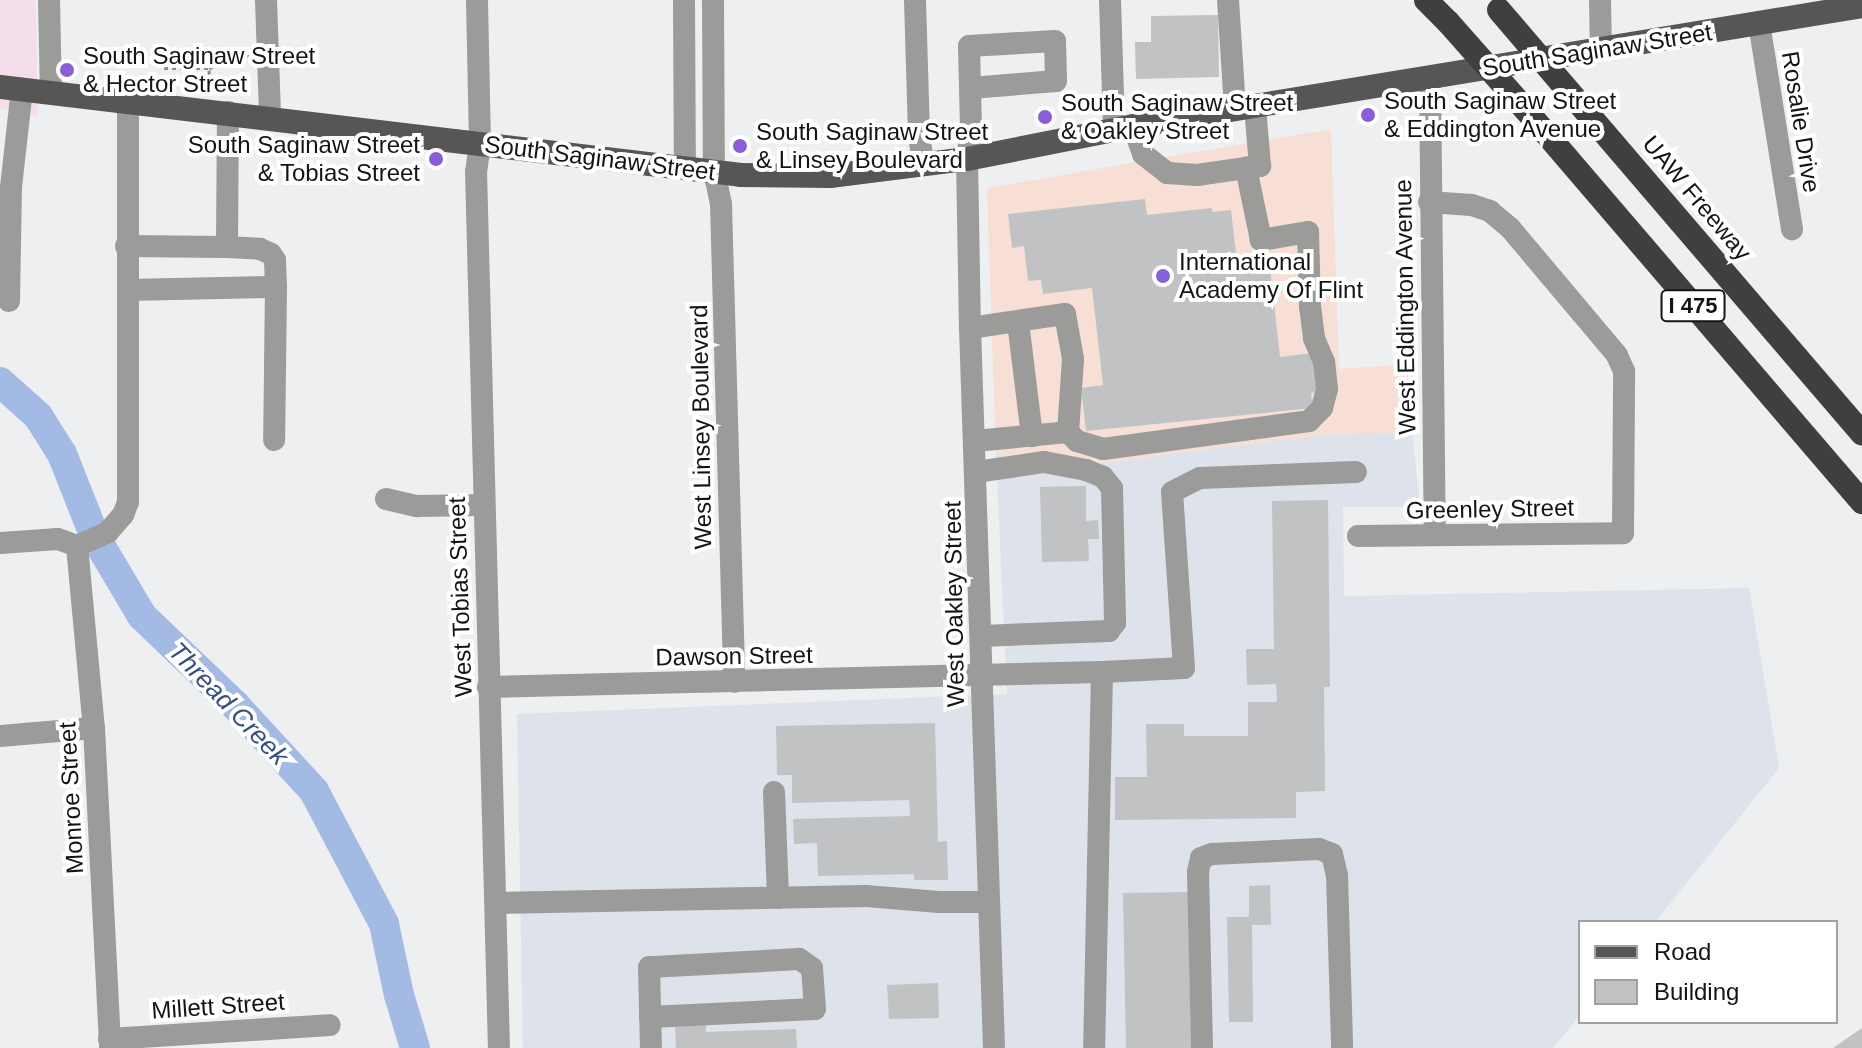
<!DOCTYPE html>
<style>
body{margin:0}
#map{position:relative;width:1862px;height:1048px;overflow:hidden;background:#eeeff1;font-family:Arial,sans-serif}
div>[style]{position:absolute}
.commercial>*{inset:0;background:#f4deeb}
.built>*{inset:0;background:#dde2eb}
.education>*{inset:0;background:#f7dfd5}
.river>*{height:30px;margin:-15px;padding:0 15px;transform-origin:15px;border-radius:15px;background:#a3bae4}
.building>*{inset:0;background:#c1c2c4}
.path>*{height:3px;margin-top:-1.5px;transform-origin:0;background:repeating-linear-gradient(90deg,#8c8d8e 0 4px,transparent 0 8px)}
.minor>*{height:22px;margin:-11px;padding:0 11px;transform-origin:11px;border-radius:11px;background:#9b9b9a}
.major>*{height:24px;margin:-12px;padding:0 12px;transform-origin:12px;border-radius:12px;background:#575655}
.highway>*{height:24px;margin:-12px;padding:0 12px;transform-origin:12px;border-radius:12px;background:#403f3e}
.highway-bridge>*{height:24px;margin:-12px;padding:0 12px;transform-origin:12px;border-radius:12px;background:#403f3e}
.dots>*{width:22px;height:22px;translate:-50% -50%;box-sizing:border-box;border:4px solid #fff;border-radius:50%}
span{translate:-50% -50%;white-space:nowrap;text-align:center;line-height:1.15;-webkit-text-stroke:8px #fff;paint-order:stroke}
.shield-label span{padding:2px 6px;background:#fff;border:2px solid;border-radius:6px;-webkit-text-stroke-width:0}
.shield-label{font-size:22px;color:#131414;font-weight:700}
.street-label{font-size:24px;color:#131414}
.poi-label{font-size:24px;color:#131414}
.left{translate:0 -50%;text-align:left}
.right{translate:-100% -50%;text-align:right}
.water-label{font-size:26px;color:#344f86;font-style:italic}
.legend{position:absolute;left:1578px;top:920px;width:260px;height:104px;box-sizing:border-box;background:#fff;border:2px solid #a1a1a1;margin:0;padding:10px 14px;list-style:none;font-size:24px;color:#131414}
.legend li{display:flex;align-items:center;gap:16px;height:40px}
.legend b{width:40px;border:2px solid #a1a1a1}
</style>
<div id="map">
<div class="commercial">
<i style="clip-path:polygon(0 0,36px 0,38px 117px,0 108px)"></i>
</div>
<div class="built">
<i style="clip-path:polygon(1412px 432px,1420px 507px,1343px 507px,1344px 596px,1749px 588px,1779px 768px,1655px 922px,1580px 922px,1580px 1015px,1553px 1048px,523px 1048px,517px 714px,1007px 694px,996px 456px,1057px 453px,1101px 463px,1326px 434px)"></i>
</div>
<div class="education">
<i style="clip-path:polygon(1331px 129px,1339px 369px,1413px 364px,1412px 432px,1326px 434px,1101px 463px,1057px 453px,996px 456px,987px 188px)"></i>
</div>
<div class="river">
<i style="left:0;top:382px;width:51px;rotate:41.8deg"></i>
<i style="left:38px;top:416px;width:45px;rotate:57.7deg"></i>
<i style="left:62px;top:454px;width:87px;rotate:68.4deg"></i>
<i style="left:94px;top:535px;width:94px;rotate:59.3deg"></i>
<i style="left:142px;top:616px;width:129px;rotate:43.7deg"></i>
<i style="left:235px;top:705px;width:117px;rotate:47.4deg"></i>
<i style="left:314px;top:791px;width:150px;rotate:62.2deg"></i>
<i style="left:384px;top:924px;width:73px;rotate:78.1deg"></i>
<i style="left:399px;top:995px;width:55px;rotate:73.2deg"></i>
</div>
<div class="building">
<i style="clip-path:polygon(1218px 15px,1219px 77px,1136px 79px,1135px 42px,1151px 42px,1151px 16px)"></i>
<i style="clip-path:polygon(1145px 199px,1147px 215px,1212px 208px,1212px 212px,1231px 210px,1237px 262px,1269px 259px,1280px 357px,1314px 353px,1318px 392px,1311px 393px,1313px 408px,1086px 431px,1081px 388px,1103px 385px,1092px 288px,1043px 294px,1041px 280px,1028px 281px,1024px 246px,1012px 248px,1008px 214px)"></i>
<i style="clip-path:polygon(1086px 486px,1086px 521px,1098px 520px,1099px 539px,1088px 539px,1089px 561px,1042px 562px,1040px 487px)"></i>
<i style="clip-path:polygon(1328px 500px,1330px 687px,1324px 687px,1325px 791px,1296px 792px,1296px 818px,1115px 820px,1115px 777px,1147px 777px,1146px 724px,1184px 724px,1184px 736px,1248px 736px,1248px 702px,1277px 702px,1276px 684px,1247px 685px,1246px 649px,1274px 649px,1272px 501px)"></i>
<i style="clip-path:polygon(935px 723px,938px 842px,947px 841px,948px 880px,914px 880px,914px 874px,818px 876px,817px 843px,794px 844px,793px 819px,910px 816px,909px 800px,792px 803px,792px 775px,777px 775px,776px 726px)"></i>
<i style="clip-path:polygon(1270px 885px,1271px 925px,1252px 925px,1253px 1022px,1229px 1022px,1227px 917px,1249px 917px,1249px 886px)"></i>
<i style="clip-path:polygon(1188px 892px,1191px 1048px,1126px 1048px,1123px 893px)"></i>
<i style="clip-path:polygon(938px 983px,939px 1018px,889px 1019px,887px 985px)"></i>
<i style="clip-path:polygon(706px 1024px,706px 1032px,796px 1029px,797px 1048px,676px 1048px,675px 1025px)"></i>
<i style="clip-path:polygon(1862px 1028px,1862px 1048px,1833px 1048px)"></i>
</div>
<div class="path">
<i style="left:164px;top:68px;width:45px"></i>
<i style="left:209px;top:68px;width:42px;rotate:-16.7deg"></i>
<i style="left:209px;top:70px;width:12px;rotate:85deg"></i>
</div>
<div class="minor">
<i style="left:49px;top:0;width:92px;rotate:88.8deg"></i>
<i style="left:266px;top:0;width:117px;rotate:88deg"></i>
<i style="left:477px;top:0;width:144px;rotate:88.8deg"></i>
<i style="left:480px;top:144px;width:27px;rotate:98deg"></i>
<i style="left:476px;top:171px;width:877px;rotate:88.5deg"></i>
<i style="left:684px;top:0;width:168px;rotate:89.7deg"></i>
<i style="left:713px;top:0;width:171px;rotate:89.7deg"></i>
<i style="left:714px;top:171px;width:34px;rotate:78deg"></i>
<i style="left:721px;top:204px;width:478px;rotate:88.4deg"></i>
<i style="left:915px;top:0;width:137px;rotate:88.3deg"></i>
<i style="left:919px;top:137px;width:28px;rotate:80deg"></i>
<i style="left:1110px;top:0;width:130px;rotate:88.2deg"></i>
<i style="left:1228px;top:0;width:109px;rotate:86.3deg"></i>
<i style="left:1600px;top:0;width:50px;rotate:88.9deg"></i>
<i style="left:1759px;top:23px;width:209px;rotate:80.9deg"></i>
<i style="left:1430px;top:78px;width:457px;rotate:89.4deg"></i>
<i style="left:971px;top:88px;width:85px;rotate:-4.7deg"></i>
<i style="left:1056px;top:81px;width:40px;rotate:-91.4deg"></i>
<i style="left:1055px;top:41px;width:86px;rotate:176.7deg"></i>
<i style="left:969px;top:46px;width:82px;rotate:88.6deg"></i>
<i style="left:971px;top:128px;width:31px;rotate:97deg"></i>
<i style="left:967px;top:159px;width:169px;rotate:89deg"></i>
<i style="left:970px;top:328px;width:720px;rotate:88.09deg"></i>
<i style="left:1133px;top:126px;width:30px;rotate:70deg"></i>
<i style="left:1143px;top:154px;width:31px;rotate:38deg"></i>
<i style="left:1167px;top:173px;width:30px;rotate:4deg"></i>
<i style="left:1197px;top:175px;width:64px;rotate:-8.1deg"></i>
<i style="left:1260px;top:166px;width:59px;rotate:-94.8deg"></i>
<i style="left:126px;top:246px;width:101px;rotate:0.6deg"></i>
<i style="left:227px;top:247px;width:33px;rotate:3deg"></i>
<i style="left:260px;top:249px;width:12px;rotate:24deg"></i>
<i style="left:271px;top:254px;width:7px;rotate:56deg"></i>
<i style="left:275px;top:260px;width:27px;rotate:88deg"></i>
<i style="left:276px;top:287px;width:153px;rotate:90.7deg"></i>
<i style="left:227px;top:247px;width:135px;rotate:-89.6deg"></i>
<i style="left:128px;top:290px;width:148px;rotate:-1.2deg"></i>
<i style="left:9px;top:301px;width:114px;rotate:-89deg"></i>
<i style="left:11px;top:187px;width:99px;rotate:-83.6deg"></i>
<i style="left:1018px;top:322px;width:115px;rotate:83deg"></i>
<i style="left:970px;top:328px;width:96px;rotate:-8.4deg"></i>
<i style="left:1065px;top:314px;width:46px;rotate:79.9deg"></i>
<i style="left:1073px;top:359px;width:73px;rotate:93.9deg"></i>
<i style="left:1068px;top:432px;width:13px;rotate:45deg"></i>
<i style="left:1077px;top:441px;width:27px;rotate:17deg"></i>
<i style="left:1103px;top:449px;width:208px;rotate:-7.7deg"></i>
<i style="left:1309px;top:421px;width:18px;rotate:-45deg"></i>
<i style="left:1322px;top:408px;width:20px;rotate:-75deg"></i>
<i style="left:1327px;top:389px;width:27px;rotate:-96deg"></i>
<i style="left:1324px;top:362px;width:26px;rotate:-113deg"></i>
<i style="left:1314px;top:338px;width:31px;rotate:-97deg"></i>
<i style="left:1310px;top:307px;width:75px;rotate:-91.5deg"></i>
<i style="left:1308px;top:232px;width:48px;rotate:170.3deg"></i>
<i style="left:1261px;top:240px;width:74px;rotate:-101.8deg"></i>
<i style="left:975px;top:441px;width:93px;rotate:-5.5deg"></i>
<i style="left:976px;top:472px;width:69px;rotate:-8.4deg"></i>
<i style="left:1044px;top:462px;width:43px;rotate:10.8deg"></i>
<i style="left:1086px;top:470px;width:18px;rotate:22deg"></i>
<i style="left:1103px;top:477px;width:14px;rotate:51deg"></i>
<i style="left:1112px;top:488px;width:135px;rotate:88.7deg"></i>
<i style="left:1115px;top:623px;width:10px;rotate:127deg"></i>
<i style="left:1109px;top:631px;width:128px;rotate:177.8deg"></i>
<i style="left:386px;top:499px;width:32px;rotate:13deg"></i>
<i style="left:417px;top:506px;width:67px;rotate:-0.9deg"></i>
<i style="left:1358px;top:536px;width:265px;rotate:-0.6deg"></i>
<i style="left:1623px;top:533px;width:162px;rotate:-89.6deg"></i>
<i style="left:1624px;top:371px;width:17px;rotate:-114deg"></i>
<i style="left:1617px;top:355px;width:166px;rotate:-130.1deg"></i>
<i style="left:1510px;top:228px;width:26px;rotate:-140deg"></i>
<i style="left:1490px;top:211px;width:20px;rotate:-162deg"></i>
<i style="left:1471px;top:205px;width:42px;rotate:-175.9deg"></i>
<i style="left:0;top:543px;width:58px;rotate:-3.9deg"></i>
<i style="left:58px;top:539px;width:20px;rotate:20deg"></i>
<i style="left:77px;top:546px;width:183px;rotate:84.7deg"></i>
<i style="left:94px;top:728px;width:320px;rotate:87.1deg"></i>
<i style="left:77px;top:546px;width:34px;rotate:-24deg"></i>
<i style="left:108px;top:532px;width:23px;rotate:-49deg"></i>
<i style="left:123px;top:515px;width:14px;rotate:-69deg"></i>
<i style="left:128px;top:502px;width:400px;rotate:-90deg"></i>
<i style="left:1102px;top:672px;width:82px;rotate:-2.8deg"></i>
<i style="left:1184px;top:668px;width:176px;rotate:-93.9deg"></i>
<i style="left:1172px;top:492px;width:31px;rotate:-27deg"></i>
<i style="left:1200px;top:478px;width:156px;rotate:-2.2deg"></i>
<i style="left:488px;top:687px;width:614px;rotate:-1.4deg"></i>
<i style="left:1102px;top:672px;width:376px;rotate:91.2deg"></i>
<i style="left:0;top:736px;width:94px;rotate:-4.9deg"></i>
<i style="left:774px;top:792px;width:106px;rotate:87.8deg"></i>
<i style="left:497px;top:903px;width:369px;rotate:-1.1deg"></i>
<i style="left:866px;top:896px;width:73px;rotate:4.7deg"></i>
<i style="left:939px;top:902px;width:50px"></i>
<i style="left:650px;top:1017px;width:165px;rotate:-2.8deg"></i>
<i style="left:815px;top:1009px;width:41px;rotate:-94.2deg"></i>
<i style="left:812px;top:968px;width:16px;rotate:-145deg"></i>
<i style="left:799px;top:959px;width:150px;rotate:176.9deg"></i>
<i style="left:649px;top:967px;width:81px;rotate:88.6deg"></i>
<i style="left:109px;top:1039px;width:221px;rotate:-3.6deg"></i>
<i style="left:1202px;top:1048px;width:176px;rotate:-91.3deg"></i>
<i style="left:1198px;top:872px;width:14px;rotate:-78deg"></i>
<i style="left:1201px;top:858px;width:12px;rotate:-20deg"></i>
<i style="left:1212px;top:854px;width:107px;rotate:-2.7deg"></i>
<i style="left:1319px;top:849px;width:14px;rotate:21deg"></i>
<i style="left:1332px;top:854px;width:22px;rotate:77deg"></i>
<i style="left:1337px;top:875px;width:173px;rotate:88.3deg"></i>
</div>
<div class="major">
<i style="left:0;top:87px;width:746px;rotate:6.77deg"></i>
<i style="left:741px;top:175px;width:89px;rotate:0.6deg"></i>
<i style="left:830px;top:176px;width:138px;rotate:-7.1deg"></i>
<i style="left:967px;top:159px;width:169px;rotate:-11.2deg"></i>
<i style="left:1133px;top:126px;width:739px;rotate:-9.35deg"></i>
</div>
<div class="highway">
<i style="left:1426px;top:0;width:31px;rotate:45deg"></i>
<i style="left:1577px;top:101px;width:438px;rotate:49.4deg"></i>
<i style="left:1525px;top:109px;width:518px;rotate:49.39deg"></i>
</div>
<div class="highway-bridge">
<i style="left:1499px;top:10px;width:120px;rotate:49.4deg"></i>
<i style="left:1448px;top:22px;width:116px;rotate:48.5deg"></i>
</div>
<div class="dots">
<i style="left:67px;top:70px;background:#885fd9"></i>
<i style="left:1368px;top:115px;background:#885fd9"></i>
<i style="left:1045px;top:117px;background:#885fd9"></i>
<i style="left:740px;top:146px;background:#885fd9"></i>
<i style="left:436px;top:159px;background:#885fd9"></i>
<i style="left:1163px;top:276px;background:#885fd9"></i>
</div>
<div class="shield-label">
<span style="left:1693px;top:306px">I 475</span>
</div>
<div class="street-label">
<span style="left:1597px;top:50px;rotate:-9deg">South Saginaw Street</span>
<span style="left:1801px;top:122px;rotate:81deg">Rosalie Drive</span>
<span style="left:600px;top:158px;rotate:7deg">South Saginaw Street</span>
<span style="left:1697px;top:198px;rotate:50deg">UAW Freeway</span>
<span style="left:1405px;top:307px;rotate:-91deg">West Eddington Avenue</span>
<span style="left:701px;top:427px;rotate:-91deg">West Linsey Boulevard</span>
<span style="left:1490px;top:509px;rotate:-1deg">Greenley Street</span>
<span style="left:460px;top:597px;rotate:-92deg">West Tobias Street</span>
<span style="left:954px;top:604px;rotate:-91deg">West Oakley Street</span>
<span style="left:734px;top:656px;rotate:-1deg">Dawson Street</span>
<span style="left:71px;top:798px;rotate:-93deg">Monroe Street</span>
<span style="left:218px;top:1006px;rotate:-4deg">Millett Street</span>
</div>
<div class="poi-label">
<span class="left" style="left:83px;top:70px">South Saginaw Street<br>&amp; Hector Street</span>
<span class="left" style="left:1384px;top:115px">South Saginaw Street<br>&amp; Eddington Avenue</span>
<span class="left" style="left:1061px;top:117px">South Saginaw Street<br>&amp; Oakley Street</span>
<span class="left" style="left:756px;top:146px">South Saginaw Street<br>&amp; Linsey Boulevard</span>
<span class="right" style="left:420px;top:159px">South Saginaw Street<br>&amp; Tobias Street</span>
<span class="left" style="left:1179px;top:276px">International<br>Academy Of Flint</span>
</div>
<div class="water-label">
<span style="left:228px;top:704px;rotate:46deg">Thread Creek</span>
</div>
<ul class="legend">
<li><b style="height:10px;background:#575655"></b>Road</li>
<li><b style="height:22px;background:#c1c2c4"></b>Building</li>
</ul>
</div>
